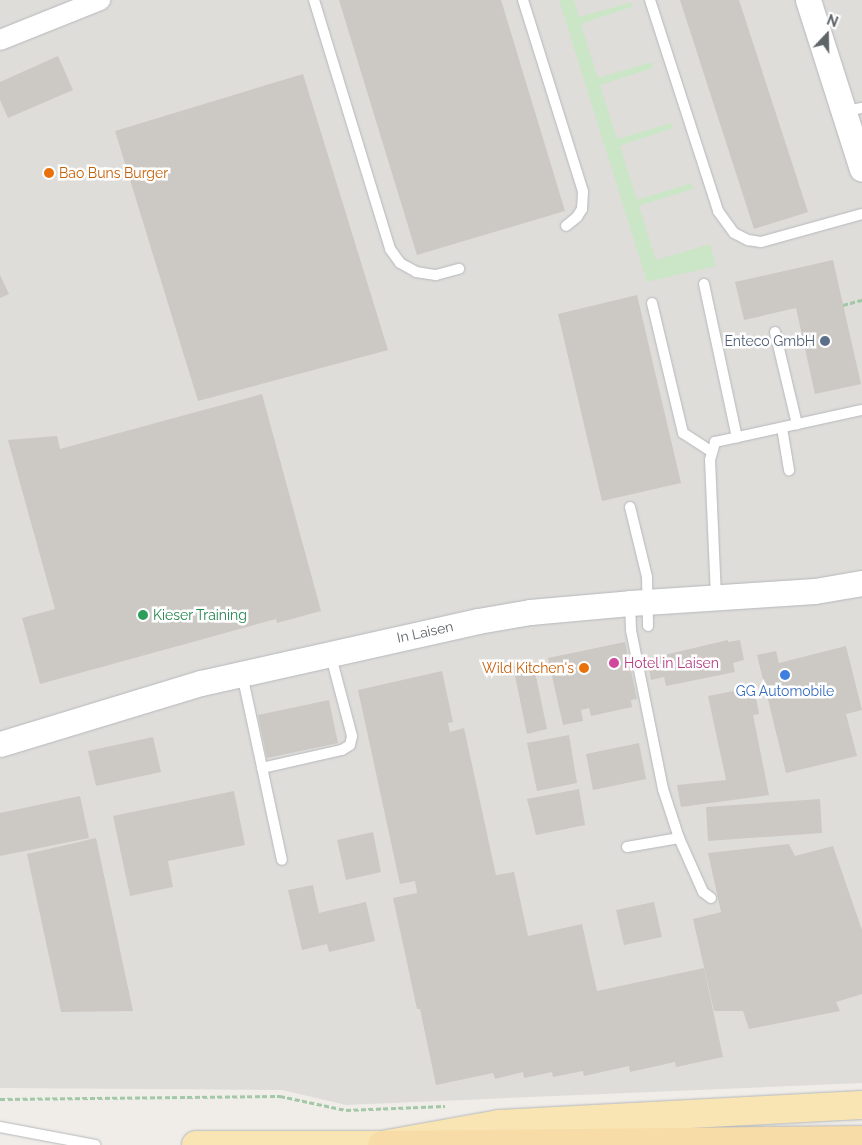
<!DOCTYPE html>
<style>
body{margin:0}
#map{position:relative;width:862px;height:1145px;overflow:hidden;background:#f0ede8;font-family:Raleway,sans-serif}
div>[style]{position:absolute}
.industrial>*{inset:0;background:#dfddda}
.green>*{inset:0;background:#cbe5c7}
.building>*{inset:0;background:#ccc8c4}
.path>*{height:3px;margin-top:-1.5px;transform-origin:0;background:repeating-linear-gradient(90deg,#a2c8a8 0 5px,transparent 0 7.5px)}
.roads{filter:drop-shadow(0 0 1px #b5b8bb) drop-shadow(0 0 1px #b5b8bb)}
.service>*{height:10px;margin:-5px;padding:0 5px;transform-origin:5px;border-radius:5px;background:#fff}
.minor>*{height:20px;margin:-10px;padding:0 10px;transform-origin:10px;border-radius:10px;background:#fff}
.tertiary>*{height:25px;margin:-12.5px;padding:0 12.5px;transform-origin:12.5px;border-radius:12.5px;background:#fff}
.primary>*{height:28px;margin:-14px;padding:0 14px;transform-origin:14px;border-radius:14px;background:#f9e5b4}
.trunk>*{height:28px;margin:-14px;padding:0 14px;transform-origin:14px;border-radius:14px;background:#f7dca7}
.dots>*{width:14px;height:14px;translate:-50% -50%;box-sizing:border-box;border:2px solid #fff;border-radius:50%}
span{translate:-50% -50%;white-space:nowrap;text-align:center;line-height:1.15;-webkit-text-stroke:5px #fff;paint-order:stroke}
.food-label{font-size:14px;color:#c56008}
.left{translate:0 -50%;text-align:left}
.right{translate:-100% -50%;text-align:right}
.service-label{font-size:14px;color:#4e5e75}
.leisure-label{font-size:14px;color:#27864d}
.street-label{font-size:14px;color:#5f6467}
.hotel-label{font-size:14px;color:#b23c85}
.shop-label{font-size:14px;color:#366cbe}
.north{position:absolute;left:802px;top:10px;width:50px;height:50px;-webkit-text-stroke:4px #fff;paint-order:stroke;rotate:21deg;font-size:14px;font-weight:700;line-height:20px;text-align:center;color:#5f6467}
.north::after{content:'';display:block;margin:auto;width:18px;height:22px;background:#5f6467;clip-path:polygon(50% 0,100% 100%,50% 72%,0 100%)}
</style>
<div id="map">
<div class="industrial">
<i style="clip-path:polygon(0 0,862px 0,862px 1083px,346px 1105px,282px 1090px,0 1088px)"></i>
</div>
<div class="green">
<i style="clip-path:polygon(559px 0,574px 0,579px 17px,632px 2px,632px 7px,581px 24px,598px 78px,652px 62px,653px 68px,600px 85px,617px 139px,671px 123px,673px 128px,620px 146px,637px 200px,691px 183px,693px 189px,639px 206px,656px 260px,710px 244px,716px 266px,647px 282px)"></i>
</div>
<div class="building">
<i style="clip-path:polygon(339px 0,501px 0,565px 211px,417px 255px)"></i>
<i style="clip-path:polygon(680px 0,739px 0,808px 212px,754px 229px)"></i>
<i style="clip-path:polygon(58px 56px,73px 90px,8px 118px,0 100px,0 82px)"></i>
<i style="clip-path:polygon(303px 74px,388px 350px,198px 401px,115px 131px)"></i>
<i style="clip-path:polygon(833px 260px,861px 384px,815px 394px,796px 308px,744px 320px,735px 282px)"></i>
<i style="clip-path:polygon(0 275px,9px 294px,0 298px)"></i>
<i style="clip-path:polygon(637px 295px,681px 483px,602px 501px,558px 314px)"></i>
<i style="clip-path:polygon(262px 394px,321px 611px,277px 623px,276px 619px,40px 684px,22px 618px,55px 609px,8px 440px,57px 436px,60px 449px)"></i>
<i style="clip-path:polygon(728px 640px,728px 642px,740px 640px,744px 660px,733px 663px,735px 672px,666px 686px,664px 677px,651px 680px,647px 659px)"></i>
<i style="clip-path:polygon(625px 642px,637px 699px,631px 700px,632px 707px,591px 716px,589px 708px,581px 710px,583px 721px,563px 725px,548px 658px)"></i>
<i style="clip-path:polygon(846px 646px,862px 710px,846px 714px,857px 756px,786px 773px,757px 655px,776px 651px,779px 663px)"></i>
<i style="clip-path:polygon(533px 662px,547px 729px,527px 734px,513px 666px)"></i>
<i style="clip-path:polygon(442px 671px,453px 722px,448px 723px,450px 732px,464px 728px,496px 875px,514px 872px,528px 936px,582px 924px,597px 991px,704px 968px,723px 1057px,676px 1067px,675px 1062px,630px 1072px,629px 1066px,584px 1076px,583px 1071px,553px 1077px,552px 1072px,524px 1078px,523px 1072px,495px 1079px,493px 1073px,436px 1085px,420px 1009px,417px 1009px,393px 898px,417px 893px,415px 881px,400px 884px,358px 690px)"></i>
<i style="clip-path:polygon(754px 687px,759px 714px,753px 715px,769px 795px,681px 807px,677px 785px,726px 780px,708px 696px)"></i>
<i style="clip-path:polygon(329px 700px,338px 743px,267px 758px,258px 715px)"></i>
<i style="clip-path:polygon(569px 735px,577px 783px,537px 791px,527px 743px)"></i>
<i style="clip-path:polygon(153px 737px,161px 772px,96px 786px,88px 751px)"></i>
<i style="clip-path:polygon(639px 743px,646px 779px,593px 790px,586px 754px)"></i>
<i style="clip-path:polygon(579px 789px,585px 825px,536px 835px,527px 799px)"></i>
<i style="clip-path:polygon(234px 791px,245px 845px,168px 861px,173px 887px,130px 896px,113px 816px)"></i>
<i style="clip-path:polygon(80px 796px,89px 838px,0 856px,0 813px)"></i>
<i style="clip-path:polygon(820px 799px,822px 833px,708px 841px,706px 807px)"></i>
<i style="clip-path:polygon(373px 832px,381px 872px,346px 880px,337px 840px)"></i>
<i style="clip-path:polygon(96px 838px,133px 1011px,61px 1012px,27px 854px)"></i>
<i style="clip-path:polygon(789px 844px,795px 856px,833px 846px,862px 930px,862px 994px,836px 1002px,840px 1011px,749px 1029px,743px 1011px,714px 1011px,693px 919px,721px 912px,708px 853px)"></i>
<i style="clip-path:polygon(313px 885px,319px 913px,366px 902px,375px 941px,329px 952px,327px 944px,302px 950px,288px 890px)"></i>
<i style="clip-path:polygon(654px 902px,662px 937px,624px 945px,616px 910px)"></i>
</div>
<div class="path">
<i style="left:843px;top:305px;width:20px;rotate:-15deg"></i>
<i style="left:0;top:1099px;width:280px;rotate:-0.6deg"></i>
<i style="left:280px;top:1096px;width:67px;rotate:12deg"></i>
<i style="left:346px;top:1110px;width:99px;rotate:-2.3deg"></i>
</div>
<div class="roads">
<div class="service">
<i style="left:314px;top:0;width:260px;rotate:73deg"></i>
<i style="left:390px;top:249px;width:17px;rotate:54deg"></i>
<i style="left:400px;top:263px;width:18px;rotate:29deg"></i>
<i style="left:416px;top:272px;width:20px;rotate:9deg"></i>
<i style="left:436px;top:275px;width:24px;rotate:-15deg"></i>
<i style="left:523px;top:0;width:200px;rotate:72.6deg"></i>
<i style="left:583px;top:191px;width:18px;rotate:93deg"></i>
<i style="left:582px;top:209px;width:9px;rotate:122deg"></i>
<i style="left:577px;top:217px;width:14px;rotate:141deg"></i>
<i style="left:650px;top:0;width:222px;rotate:72.1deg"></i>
<i style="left:718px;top:211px;width:27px;rotate:54deg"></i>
<i style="left:734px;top:233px;width:16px;rotate:27deg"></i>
<i style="left:748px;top:240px;width:13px;rotate:9deg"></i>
<i style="left:761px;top:242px;width:105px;rotate:-15.5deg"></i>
<i style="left:845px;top:111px;width:17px;rotate:-10deg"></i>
<i style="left:704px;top:284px;width:157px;rotate:77.9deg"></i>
<i style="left:652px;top:303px;width:134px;rotate:76.6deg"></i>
<i style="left:683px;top:433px;width:33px;rotate:33deg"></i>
<i style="left:775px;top:332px;width:95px;rotate:76.6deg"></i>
<i style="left:782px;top:428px;width:43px;rotate:80.5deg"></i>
<i style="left:630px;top:507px;width:72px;rotate:76.3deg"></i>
<i style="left:647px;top:577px;width:49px;rotate:88.8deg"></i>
<i style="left:716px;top:597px;width:137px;rotate:-92.5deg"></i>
<i style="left:710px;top:460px;width:19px;rotate:-74deg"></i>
<i style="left:715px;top:442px;width:150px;rotate:-12.3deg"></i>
<i style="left:242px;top:674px;width:190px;rotate:77.9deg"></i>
<i style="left:262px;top:768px;width:82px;rotate:-12.7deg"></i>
<i style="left:342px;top:750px;width:9px;rotate:-32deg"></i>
<i style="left:350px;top:745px;width:9px;rotate:-77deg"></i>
<i style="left:352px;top:736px;width:86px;rotate:-104.8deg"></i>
<i style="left:679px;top:838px;width:59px;rotate:66deg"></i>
<i style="left:703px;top:892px;width:10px;rotate:37deg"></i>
<i style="left:627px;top:847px;width:53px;rotate:-9.8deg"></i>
<i style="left:679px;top:838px;width:52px;rotate:-108.1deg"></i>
<i style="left:663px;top:789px;width:162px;rotate:-101.4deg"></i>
<i style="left:631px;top:630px;width:26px;rotate:-92deg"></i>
<i style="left:0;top:1127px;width:97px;rotate:10.7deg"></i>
</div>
<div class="minor">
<i style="left:0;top:40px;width:108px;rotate:-21.8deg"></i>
</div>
<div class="tertiary">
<i style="left:808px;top:0;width:177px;rotate:72.3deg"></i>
<i style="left:0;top:744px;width:210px;rotate:-16.9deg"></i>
<i style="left:201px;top:683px;width:284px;rotate:-12.6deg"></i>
<i style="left:478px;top:621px;width:53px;rotate:-9.8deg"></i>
<i style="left:530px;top:612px;width:100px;rotate:-5.1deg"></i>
<i style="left:630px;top:603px;width:185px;rotate:-3.7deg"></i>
<i style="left:815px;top:591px;width:48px;rotate:-9.7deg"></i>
</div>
<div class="primary">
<i style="left:196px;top:1145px;width:186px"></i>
<i style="left:382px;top:1145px;width:119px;rotate:-10.2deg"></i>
<i style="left:499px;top:1124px;width:363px;rotate:-3deg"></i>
</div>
<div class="trunk">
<i style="left:382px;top:1145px;width:480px;rotate:-0.6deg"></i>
</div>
</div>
<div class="dots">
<i style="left:49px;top:173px;background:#e8710a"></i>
<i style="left:825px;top:341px;background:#5c6f8a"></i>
<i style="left:143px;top:615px;background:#2e9e5b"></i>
<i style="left:614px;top:663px;background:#d1479c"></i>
<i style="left:584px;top:668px;background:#e8710a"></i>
<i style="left:785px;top:675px;background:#3f7fe0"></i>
</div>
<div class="food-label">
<span class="left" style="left:59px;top:173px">Bao Buns Burger</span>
<span class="right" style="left:574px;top:668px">Wild Kitchen's</span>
</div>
<div class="service-label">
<span class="right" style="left:815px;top:341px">Enteco GmbH</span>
</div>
<div class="leisure-label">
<span class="left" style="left:153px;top:615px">Kieser Training</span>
</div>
<div class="street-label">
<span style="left:425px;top:632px;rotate:-12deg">In Laisen</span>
</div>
<div class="hotel-label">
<span class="left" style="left:624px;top:663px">Hotel in Laisen</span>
</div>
<div class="shop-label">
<span style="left:785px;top:691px">GG Automobile</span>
</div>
<div class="north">N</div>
</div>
